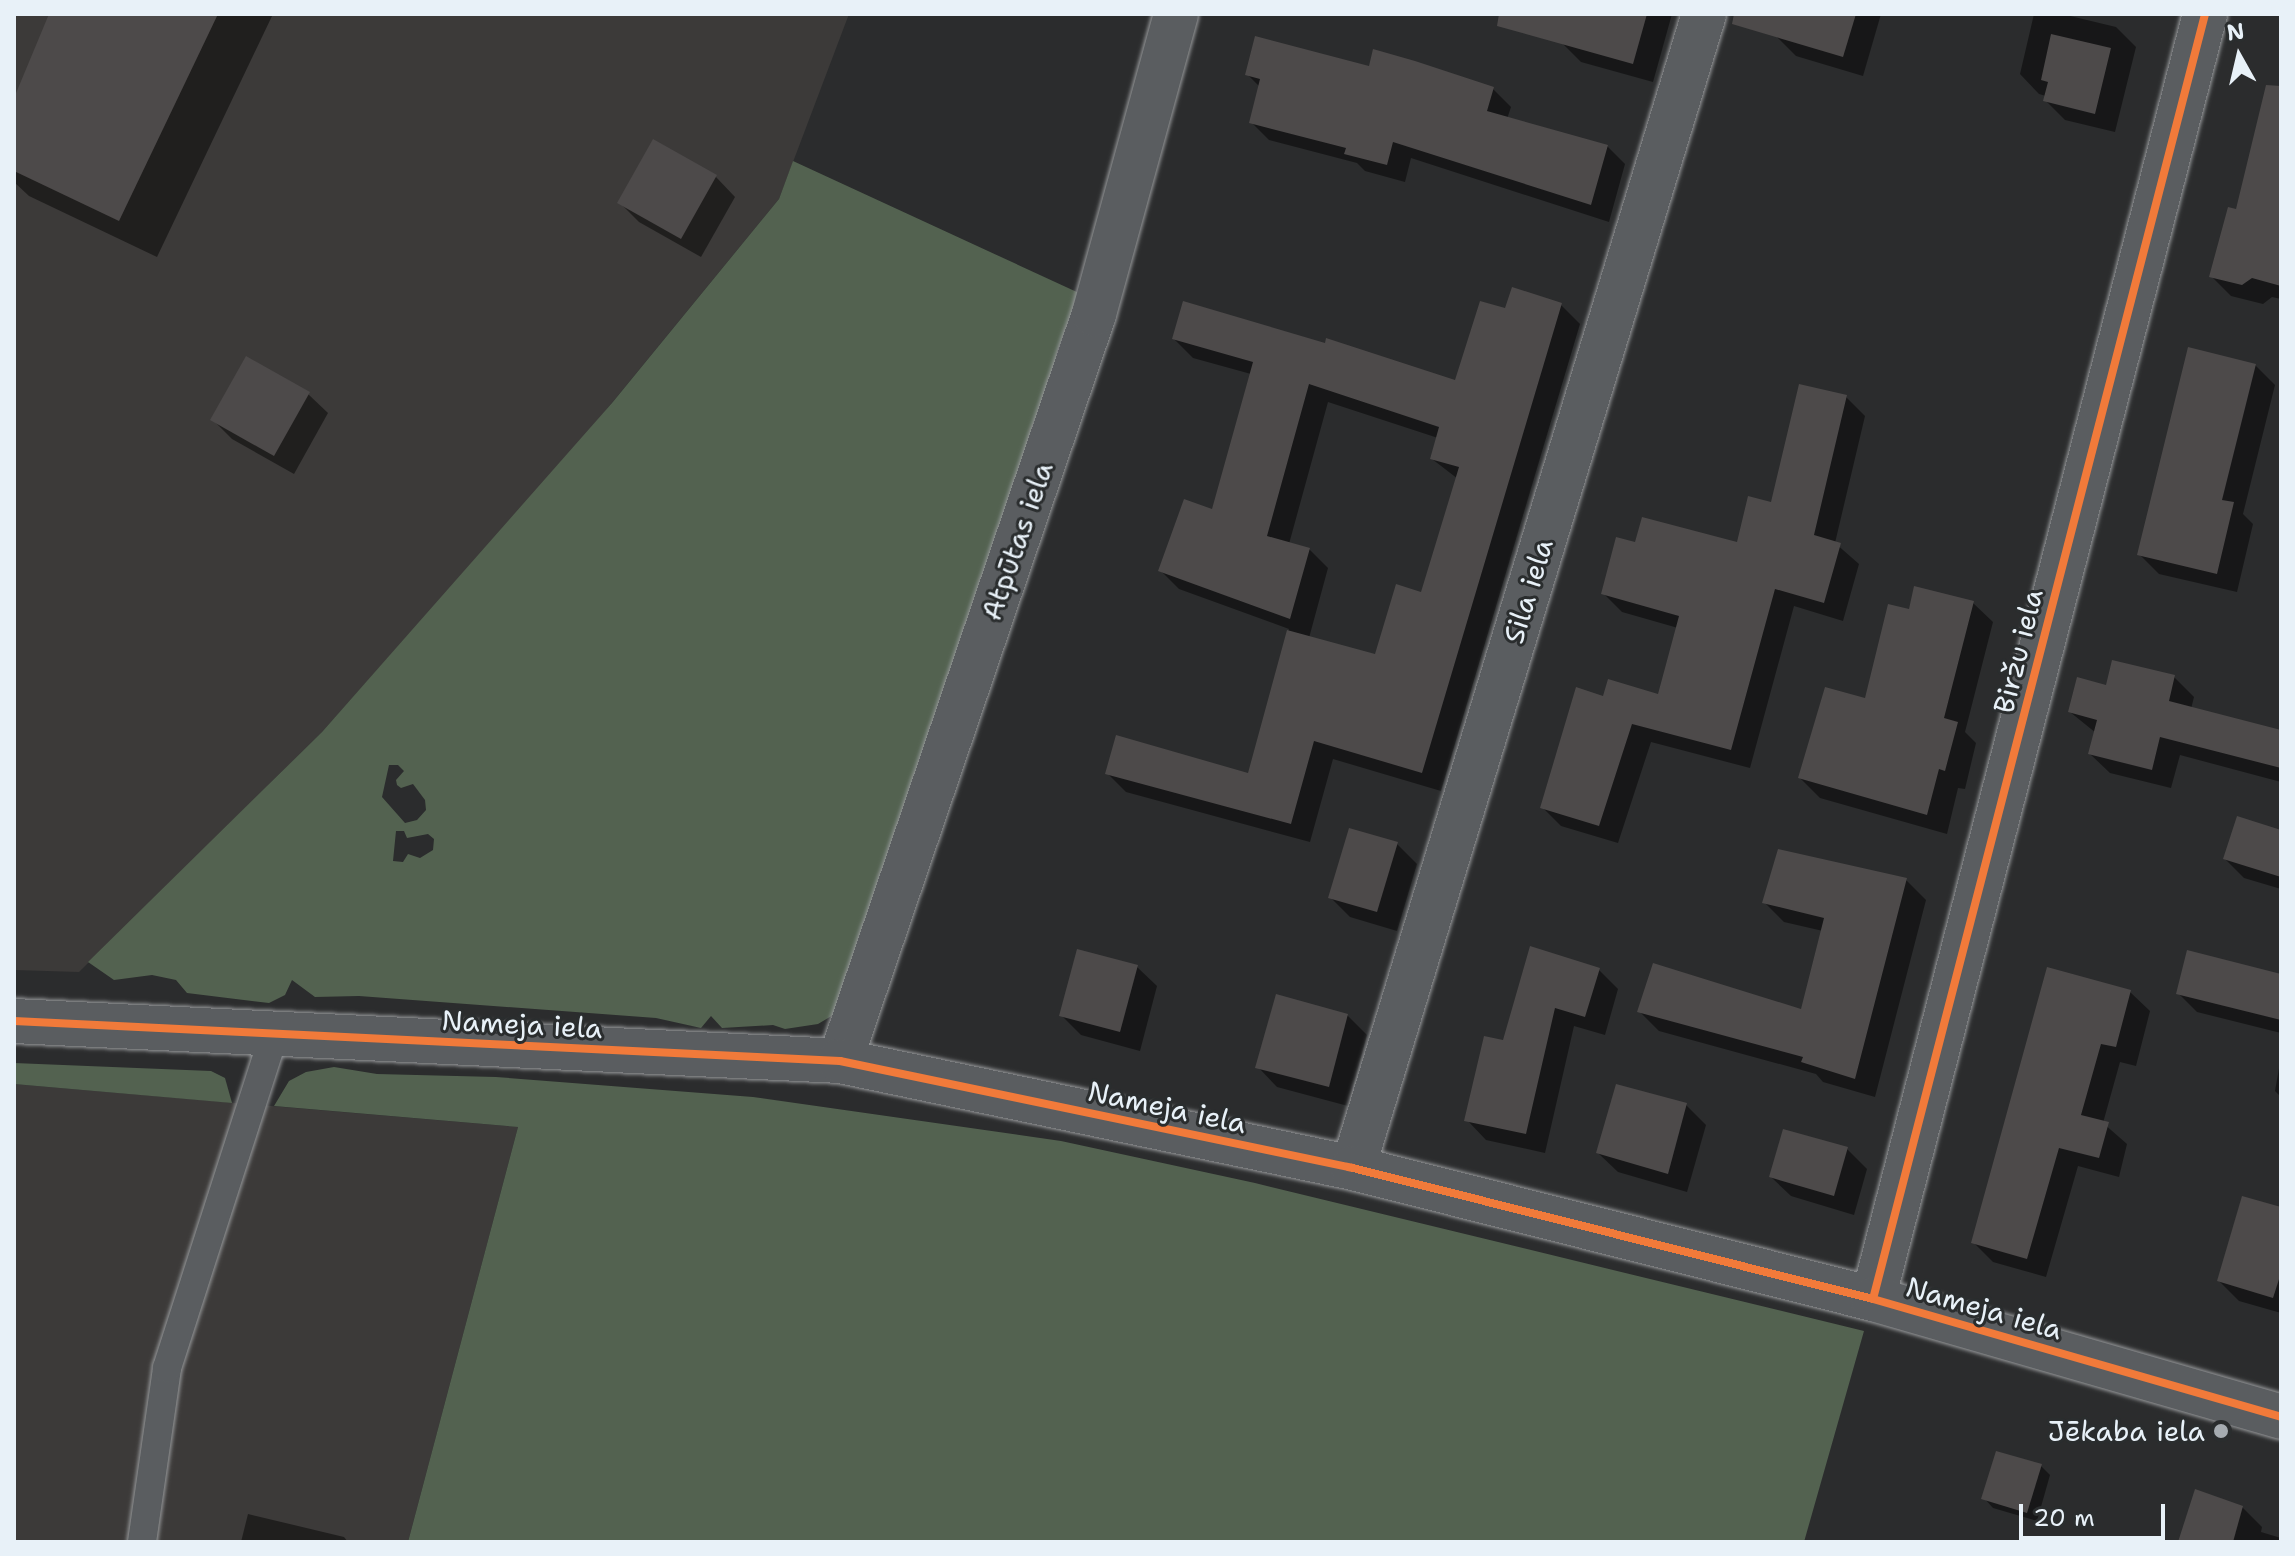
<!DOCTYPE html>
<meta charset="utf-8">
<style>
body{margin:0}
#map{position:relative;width:2295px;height:1556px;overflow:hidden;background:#2b2c2d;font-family:"Shantell Sans",sans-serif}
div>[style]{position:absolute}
.built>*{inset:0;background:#3c3a39}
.green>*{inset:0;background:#536250}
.shadow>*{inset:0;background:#0007}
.building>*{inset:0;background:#4d4a4a}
.roads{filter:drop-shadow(0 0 2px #96989a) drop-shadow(0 0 2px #96989a)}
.lane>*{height:28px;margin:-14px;padding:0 14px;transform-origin:14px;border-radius:14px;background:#5a5d60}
.street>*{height:44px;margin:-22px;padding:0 22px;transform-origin:22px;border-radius:22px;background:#5a5d60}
.secondary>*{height:44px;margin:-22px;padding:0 22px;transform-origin:22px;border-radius:22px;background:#5a5d60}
.cycleway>*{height:8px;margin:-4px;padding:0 4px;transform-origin:4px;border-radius:4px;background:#f17a3a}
.dots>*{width:22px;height:22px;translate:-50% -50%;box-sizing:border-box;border:4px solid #2a2d2e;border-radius:50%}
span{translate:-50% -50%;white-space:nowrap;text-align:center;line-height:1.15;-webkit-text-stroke:6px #2a2d2e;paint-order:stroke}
.street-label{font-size:28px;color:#e8f1f8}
.poi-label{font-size:28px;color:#e8f1f8}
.right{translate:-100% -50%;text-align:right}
.frame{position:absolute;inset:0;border:16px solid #e8f1f8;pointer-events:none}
.north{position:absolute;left:2199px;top:16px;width:80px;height:80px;-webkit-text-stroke:6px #2a2d2e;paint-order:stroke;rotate:352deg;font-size:22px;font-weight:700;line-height:32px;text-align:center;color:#e8f1f8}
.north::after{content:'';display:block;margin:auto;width:28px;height:36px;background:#e8f1f8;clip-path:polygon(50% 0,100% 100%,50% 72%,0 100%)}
.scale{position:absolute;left:2019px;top:1504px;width:146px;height:36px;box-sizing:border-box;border:4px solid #e8f1f8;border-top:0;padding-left:10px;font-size:24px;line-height:28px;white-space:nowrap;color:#e8f1f8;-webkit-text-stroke:6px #2a2d2e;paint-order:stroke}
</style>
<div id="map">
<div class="built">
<i style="clip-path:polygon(14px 14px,849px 14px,779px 199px,575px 448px,322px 732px,79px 972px,14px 970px)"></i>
<i style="clip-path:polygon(14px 1084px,518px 1127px,408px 1542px,14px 1542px)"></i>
</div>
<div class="green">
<i style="clip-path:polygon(evenodd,793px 161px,1079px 293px,1057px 352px,1049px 392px,1034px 421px,991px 562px,975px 596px,840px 1011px,818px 1024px,785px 1029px,773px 1025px,722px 1028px,711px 1016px,701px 1028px,656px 1018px,359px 996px,315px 997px,292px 980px,285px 995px,269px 1003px,187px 993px,176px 980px,152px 975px,114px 980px,88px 962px,322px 732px,612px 403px,779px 199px,793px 161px,389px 765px,398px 765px,404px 771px,396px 780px,397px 785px,401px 788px,413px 784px,425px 800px,426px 810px,417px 820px,405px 823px,382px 797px,389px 765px,793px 161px,396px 831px,404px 831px,407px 838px,428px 834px,434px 839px,433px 850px,420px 858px,408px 854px,403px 862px,393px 861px,396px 831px)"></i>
<i style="clip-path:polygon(14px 1063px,211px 1071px,225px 1078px,232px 1103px,14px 1084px)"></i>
<i style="clip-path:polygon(334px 1067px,377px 1074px,496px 1077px,753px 1097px,1061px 1141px,1255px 1183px,1864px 1331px,1804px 1542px,408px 1542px,518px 1127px,274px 1106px,289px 1081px,306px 1072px)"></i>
</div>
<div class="shadow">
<i style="clip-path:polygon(51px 14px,273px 14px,157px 257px,29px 196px,14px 182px,14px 104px)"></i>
<i style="clip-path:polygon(1569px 14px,1672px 14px,1653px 82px,1581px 62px,1561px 42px)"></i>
<i style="clip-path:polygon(1782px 14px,1881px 14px,1863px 76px,1796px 56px,1776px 36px)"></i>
<i style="clip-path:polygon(2034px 14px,2062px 14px,2116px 27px,2136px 47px,2115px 132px,2065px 120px,2045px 100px,2046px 96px,2039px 94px,2020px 74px)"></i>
<i style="clip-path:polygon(1370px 68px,1493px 89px,1511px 107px,1507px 119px,1607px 146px,1625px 164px,1609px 222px,1411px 158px,1405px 182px,1365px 171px,1357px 163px,1269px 140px,1251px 122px,1260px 87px,1247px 74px)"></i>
<i style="clip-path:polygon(2281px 92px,2281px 299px,2272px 297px,2263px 304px,2231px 296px,2211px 276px)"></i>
<i style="clip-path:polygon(716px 177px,735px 197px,701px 257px,639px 222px,619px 202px)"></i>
<i style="clip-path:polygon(evenodd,1561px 305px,1580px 324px,1441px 791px,1333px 759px,1310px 842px,1126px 792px,1107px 773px,1250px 775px,1289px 629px,1179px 589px,1160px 570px,1213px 511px,1251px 374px,1193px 358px,1174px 339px,1456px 383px,1507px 310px,1561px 305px,1328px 402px,1438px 438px,1432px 459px,1458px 479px,1422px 594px,1377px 656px,1309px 638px,1328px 568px,1309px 549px,1289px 544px,1328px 402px)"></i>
<i style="clip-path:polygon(2255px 365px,2275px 385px,2243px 514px,2253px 524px,2237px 592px,2159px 574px,2139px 554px)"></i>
<i style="clip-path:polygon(308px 394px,328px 413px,294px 474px,232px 439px,213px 420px)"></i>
<i style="clip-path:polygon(1846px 397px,1865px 416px,1835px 543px,1859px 564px,1843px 621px,1794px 606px,1750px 768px,1651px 742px,1618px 843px,1561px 826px,1542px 807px,1604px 698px,1660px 696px,1678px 628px,1622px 612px,1603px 593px,1636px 545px,1738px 545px,1773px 504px)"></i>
<i style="clip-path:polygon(1973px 603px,1993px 622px,1965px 732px,1976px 743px,1965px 789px,1958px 788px,1947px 834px,1820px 798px,1800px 778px,1867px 701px,1911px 611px)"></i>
<i style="clip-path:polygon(2174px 677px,2194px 697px,2191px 709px,2281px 732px,2281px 782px,2180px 755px,2171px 788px,2110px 773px,2090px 754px,2096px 733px,2070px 712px)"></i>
<i style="clip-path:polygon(2281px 832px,2281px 889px,2244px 878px,2225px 859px)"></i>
<i style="clip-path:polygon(1397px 844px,1417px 864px,1397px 931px,1350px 917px,1330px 897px)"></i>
<i style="clip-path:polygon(1906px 880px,1926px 900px,1875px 1097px,1823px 1082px,1816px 1074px,1659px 1031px,1639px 1011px,1802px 1012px,1823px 931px,1784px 922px,1764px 902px)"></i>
<i style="clip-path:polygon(1137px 967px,1157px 986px,1140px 1051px,1081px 1035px,1062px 1016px)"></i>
<i style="clip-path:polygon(1598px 969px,1618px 989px,1605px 1035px,1574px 1026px,1545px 1153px,1486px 1140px,1467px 1120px,1504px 1042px)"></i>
<i style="clip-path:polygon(2281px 976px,2281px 1033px,2197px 1012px,2178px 993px)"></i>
<i style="clip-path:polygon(2130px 992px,2150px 1011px,2136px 1066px,2120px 1062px,2103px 1123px,2127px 1144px,2119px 1177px,2078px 1166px,2046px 1277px,1993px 1262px,1973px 1242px)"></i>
<i style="clip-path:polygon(1347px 1015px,1367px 1035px,1348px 1106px,1277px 1087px,1258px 1067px)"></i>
<i style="clip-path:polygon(2281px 1057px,2281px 1097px,2275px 1091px)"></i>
<i style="clip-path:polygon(1686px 1105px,1706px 1125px,1687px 1192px,1618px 1172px,1598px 1153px)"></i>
<i style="clip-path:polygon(1784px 1132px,1847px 1149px,1867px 1169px,1854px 1215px,1791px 1196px,1771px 1177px)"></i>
<i style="clip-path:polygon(2281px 1209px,2281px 1313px,2239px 1301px,2219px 1281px)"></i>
<i style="clip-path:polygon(2041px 1466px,2050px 1475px,2037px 1521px,1993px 1508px,1984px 1498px)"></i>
<i style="clip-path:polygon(2242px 1507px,2262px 1527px,2261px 1532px,2281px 1538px,2281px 1542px,2180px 1542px)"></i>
<i style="clip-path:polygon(248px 1514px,344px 1537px,348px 1542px,241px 1542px)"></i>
</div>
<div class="building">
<i style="clip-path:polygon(49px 14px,218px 14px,119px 221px,14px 171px,14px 98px)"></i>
<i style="clip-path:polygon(1499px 14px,1647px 14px,1633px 64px,1497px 26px)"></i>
<i style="clip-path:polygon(1734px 14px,1856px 14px,1843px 57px,1732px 24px)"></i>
<i style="clip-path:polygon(2051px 34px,2111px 48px,2095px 114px,2043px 101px,2048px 82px,2041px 80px)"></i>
<i style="clip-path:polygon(1255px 36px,1369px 66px,1373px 49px,1415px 61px,1494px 87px,1487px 111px,1608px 145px,1591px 205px,1393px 142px,1387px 165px,1344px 154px,1346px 148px,1249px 123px,1260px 79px,1245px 75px)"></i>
<i style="clip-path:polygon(2266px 85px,2281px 86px,2281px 286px,2252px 278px,2242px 285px,2209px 277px,2228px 207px,2236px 209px)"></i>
<i style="clip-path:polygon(653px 139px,717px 175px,681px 239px,617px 203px)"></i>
<i style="clip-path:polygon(1512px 287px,1562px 303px,1422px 773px,1314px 741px,1291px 824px,1105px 774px,1116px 735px,1248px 773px,1287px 630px,1375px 654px,1396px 584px,1421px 592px,1459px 467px,1430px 459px,1439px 427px,1309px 384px,1267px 536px,1310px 548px,1290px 619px,1158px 571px,1184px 499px,1212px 509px,1253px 362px,1172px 339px,1183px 301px,1325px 343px,1326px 338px,1455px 380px,1480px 301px,1505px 308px)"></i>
<i style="clip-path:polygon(2188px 347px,2256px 364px,2222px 500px,2234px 502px,2217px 574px,2137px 555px)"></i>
<i style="clip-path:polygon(246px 356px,310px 392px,274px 456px,210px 420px)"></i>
<i style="clip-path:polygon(1799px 384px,1847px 395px,1814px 535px,1841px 543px,1824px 603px,1775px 589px,1731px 750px,1632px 724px,1599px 826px,1540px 808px,1576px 687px,1603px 696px,1608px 679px,1658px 694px,1679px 616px,1601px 594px,1616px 537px,1635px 542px,1642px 517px,1737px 542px,1748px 496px,1771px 502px)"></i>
<i style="clip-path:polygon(1914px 586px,1974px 601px,1944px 718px,1958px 722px,1945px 771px,1939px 769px,1927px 815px,1798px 778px,1825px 687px,1865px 698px,1888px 604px,1909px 609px)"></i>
<i style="clip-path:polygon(2112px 660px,2175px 675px,2169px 701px,2281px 730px,2281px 768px,2160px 737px,2152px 770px,2088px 754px,2097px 720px,2068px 712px,2077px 677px,2106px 685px)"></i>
<i style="clip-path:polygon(2237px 816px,2281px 830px,2281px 877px,2223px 859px)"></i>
<i style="clip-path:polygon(1349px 828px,1398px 842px,1377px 912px,1328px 898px)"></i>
<i style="clip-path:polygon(1778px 849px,1907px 878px,1855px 1079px,1801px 1062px,1803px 1057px,1637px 1012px,1653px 963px,1801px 1009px,1824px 918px,1762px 903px)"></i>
<i style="clip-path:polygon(1530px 946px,1600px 968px,1585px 1017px,1555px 1008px,1526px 1134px,1464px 1121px,1484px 1036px,1503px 1040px)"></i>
<i style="clip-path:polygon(1077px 949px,1138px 965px,1120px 1032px,1059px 1016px)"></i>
<i style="clip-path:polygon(2187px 950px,2281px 974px,2281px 1020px,2176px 994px)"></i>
<i style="clip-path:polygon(2047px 967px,2131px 990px,2116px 1047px,2101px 1044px,2081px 1115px,2109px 1122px,2099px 1158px,2059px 1148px,2027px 1259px,1971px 1243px)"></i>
<i style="clip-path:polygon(1276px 994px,1348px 1014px,1329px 1087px,1255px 1068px)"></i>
<i style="clip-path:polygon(1616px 1084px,1687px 1103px,1668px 1174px,1596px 1153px)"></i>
<i style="clip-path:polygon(1783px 1129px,1848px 1147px,1834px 1196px,1769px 1177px)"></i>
<i style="clip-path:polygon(2242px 1196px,2281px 1207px,2281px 1273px,2273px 1298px,2217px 1281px)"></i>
<i style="clip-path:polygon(1996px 1451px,2042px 1464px,2027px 1513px,1981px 1499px)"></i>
<i style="clip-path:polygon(2195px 1489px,2243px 1506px,2233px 1542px,2178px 1542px)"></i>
</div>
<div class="roads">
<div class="lane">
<i style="left:142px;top:1542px;width:176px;rotate:-81.8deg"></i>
<i style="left:167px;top:1368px;width:351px;rotate:-72.2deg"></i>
</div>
<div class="street">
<i style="left:840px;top:1061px;width:789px;rotate:-71.22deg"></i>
<i style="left:1094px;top:314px;width:311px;rotate:-74.7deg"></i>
<i style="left:1353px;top:1168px;width:1206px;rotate:-73.08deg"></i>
<i style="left:1873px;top:1299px;width:1327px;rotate:-75.51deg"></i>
</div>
<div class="secondary">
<i style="left:14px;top:1021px;width:827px;rotate:2.77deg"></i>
<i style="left:840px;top:1061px;width:524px;rotate:11.78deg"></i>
<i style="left:1353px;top:1168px;width:536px;rotate:14.14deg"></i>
<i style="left:1873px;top:1299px;width:425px;rotate:16.1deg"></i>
</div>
</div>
<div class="cycleway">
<i style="left:14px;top:1021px;width:827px;rotate:2.77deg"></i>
<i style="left:840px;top:1061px;width:524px;rotate:11.78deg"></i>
<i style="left:1353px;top:1168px;width:536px;rotate:14.14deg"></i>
<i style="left:1873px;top:1299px;width:425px;rotate:16.1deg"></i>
<i style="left:1873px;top:1299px;width:1327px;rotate:-75.51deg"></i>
</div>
<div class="dots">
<i style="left:2221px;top:1431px;background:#a6acb1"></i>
</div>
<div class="street-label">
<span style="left:1017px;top:541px;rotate:-71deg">Atpūtas iela</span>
<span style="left:1528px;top:591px;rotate:-73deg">Sila iela</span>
<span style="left:2018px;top:651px;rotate:-76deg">Biržu iela</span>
<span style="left:522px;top:1024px;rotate:3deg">Nameja iela</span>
<span style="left:1167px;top:1107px;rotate:12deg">Nameja iela</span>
<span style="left:1984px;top:1308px;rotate:16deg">Nameja iela</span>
</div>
<div class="poi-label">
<span class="right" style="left:2205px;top:1431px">Jēkaba iela</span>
</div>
<div class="frame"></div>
<div class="north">N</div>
<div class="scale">20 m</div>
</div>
